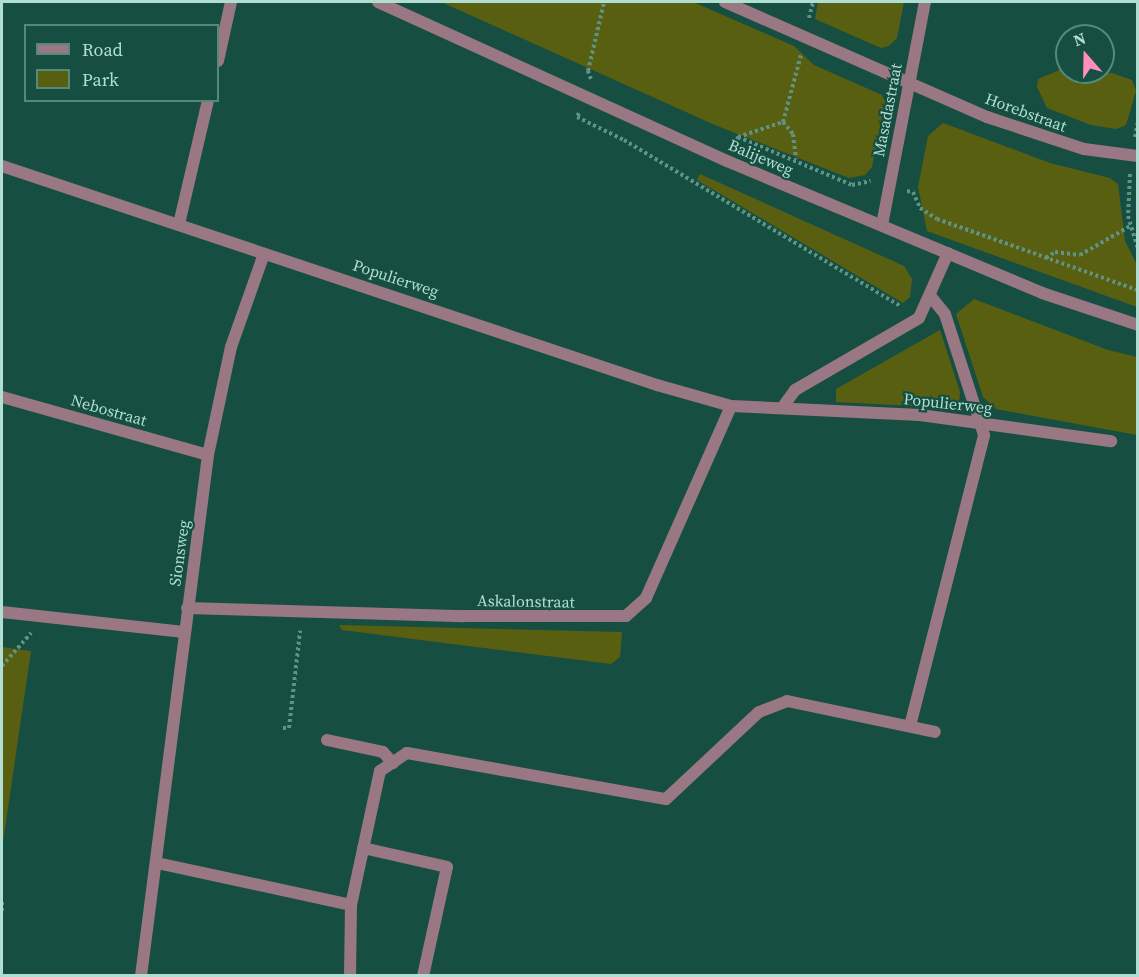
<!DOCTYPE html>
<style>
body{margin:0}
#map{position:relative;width:1139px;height:977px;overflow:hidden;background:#164f42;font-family:"Source Serif 4",serif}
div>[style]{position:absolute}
.green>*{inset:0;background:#595f10}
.path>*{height:4px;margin-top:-2px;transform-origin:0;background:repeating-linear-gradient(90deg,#5f9386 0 3px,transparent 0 6px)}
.service>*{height:12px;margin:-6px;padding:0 6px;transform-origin:6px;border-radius:6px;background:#997783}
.minor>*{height:12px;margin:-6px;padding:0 6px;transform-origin:6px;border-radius:6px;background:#997783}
span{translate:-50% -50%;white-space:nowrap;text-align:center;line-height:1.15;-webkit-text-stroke:4.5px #164f42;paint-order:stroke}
.street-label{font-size:16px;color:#b0dfd1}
.frame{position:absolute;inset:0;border:3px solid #b0dfd1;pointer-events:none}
.legend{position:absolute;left:24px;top:24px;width:195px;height:78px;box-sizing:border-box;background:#164f42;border:2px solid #54897b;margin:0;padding:8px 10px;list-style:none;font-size:18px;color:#b0dfd1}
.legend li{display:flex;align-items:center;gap:12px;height:30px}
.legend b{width:30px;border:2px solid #54897b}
.north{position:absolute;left:1055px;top:24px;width:60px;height:60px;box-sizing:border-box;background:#164f42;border:2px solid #54897b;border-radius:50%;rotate:340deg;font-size:16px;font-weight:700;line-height:24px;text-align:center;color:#b0dfd1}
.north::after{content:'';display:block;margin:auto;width:21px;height:27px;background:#fe8ebc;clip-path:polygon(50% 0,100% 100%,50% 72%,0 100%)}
</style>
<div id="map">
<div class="green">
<i style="clip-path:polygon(441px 2px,693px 2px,794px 46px,814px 65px,882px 95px,885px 102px,872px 167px,865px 175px,849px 178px,715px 125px)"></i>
<i style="clip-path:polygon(818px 2px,904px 2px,897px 38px,889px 46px,881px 48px,815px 19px)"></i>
<i style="clip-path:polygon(1067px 67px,1067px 72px,1112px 73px,1132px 80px,1136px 91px,1126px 125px,1116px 129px,1091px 125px,1047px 108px,1037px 87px,1038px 79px)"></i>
<i style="clip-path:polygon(943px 123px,1050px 163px,1110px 178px,1118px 184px,1125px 241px,1137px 265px,1137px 307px,927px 231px,918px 187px,928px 136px)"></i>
<i style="clip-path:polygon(700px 174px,904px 266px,912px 279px,910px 297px,903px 303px,697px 180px)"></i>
<i style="clip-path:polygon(974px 299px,1108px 350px,1137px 357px,1137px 435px,996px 409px,983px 397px,956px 314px)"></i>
<i style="clip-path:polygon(940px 330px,960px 392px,959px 404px,951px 408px,836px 402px,836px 389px)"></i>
<i style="clip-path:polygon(339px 625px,622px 632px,620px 657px,611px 664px,342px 630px)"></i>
<i style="clip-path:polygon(2px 647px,31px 651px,2px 849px)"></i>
</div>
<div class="path">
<i style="left:809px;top:18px;width:16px;rotate:-76deg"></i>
<i style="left:591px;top:79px;width:9px;rotate:-111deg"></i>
<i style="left:588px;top:71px;width:71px;rotate:-76.9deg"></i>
<i style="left:579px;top:113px;width:4px;rotate:117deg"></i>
<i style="left:577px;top:117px;width:52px;rotate:26.1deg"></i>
<i style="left:624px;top:140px;width:322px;rotate:31deg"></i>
<i style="left:783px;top:122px;width:16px;rotate:50deg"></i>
<i style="left:793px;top:134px;width:25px;rotate:83deg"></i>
<i style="left:738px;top:137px;width:124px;rotate:22.8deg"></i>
<i style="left:852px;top:185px;width:19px;rotate:-12deg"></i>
<i style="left:1135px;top:137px;width:15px;rotate:-79deg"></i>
<i style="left:735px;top:145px;width:9px;rotate:-69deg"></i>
<i style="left:738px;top:137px;width:47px;rotate:-18.4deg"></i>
<i style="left:783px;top:122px;width:69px;rotate:-75deg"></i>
<i style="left:1130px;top:174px;width:42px;rotate:92.7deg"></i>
<i style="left:1128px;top:216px;width:34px;rotate:73deg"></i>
<i style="left:907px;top:191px;width:6px;rotate:9deg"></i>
<i style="left:913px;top:192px;width:17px;rotate:66deg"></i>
<i style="left:920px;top:208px;width:20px;rotate:33deg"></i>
<i style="left:937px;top:219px;width:213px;rotate:19.5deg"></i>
<i style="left:1046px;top:258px;width:11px;rotate:-34deg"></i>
<i style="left:1055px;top:252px;width:25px;rotate:7deg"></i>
<i style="left:1080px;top:255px;width:58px;rotate:-30.1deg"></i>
<i style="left:2px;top:666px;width:44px;rotate:-48.7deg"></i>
<i style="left:283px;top:728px;width:6px"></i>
<i style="left:289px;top:728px;width:98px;rotate:-83.5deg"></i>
<i style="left:2px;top:902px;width:9px;rotate:90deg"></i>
</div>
<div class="service">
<i style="left:910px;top:726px;width:300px;rotate:-75.7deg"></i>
<i style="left:984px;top:435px;width:127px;rotate:-107.9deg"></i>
<i style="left:945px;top:314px;width:22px;rotate:-129deg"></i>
<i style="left:327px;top:740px;width:57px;rotate:12.1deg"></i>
<i style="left:383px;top:752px;width:15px;rotate:48deg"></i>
<i style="left:363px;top:848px;width:86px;rotate:12.7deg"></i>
<i style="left:447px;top:867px;width:112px;rotate:102.4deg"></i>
<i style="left:157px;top:863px;width:198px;rotate:12.2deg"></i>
<i style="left:351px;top:905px;width:71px;rotate:90.8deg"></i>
<i style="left:351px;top:905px;width:137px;rotate:-77.8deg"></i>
<i style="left:380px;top:771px;width:32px;rotate:-34deg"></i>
<i style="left:407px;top:753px;width:263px;rotate:10.1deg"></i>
<i style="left:666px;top:799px;width:127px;rotate:-43.1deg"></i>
<i style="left:759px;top:712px;width:30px;rotate:-21deg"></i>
<i style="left:787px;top:701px;width:151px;rotate:11.8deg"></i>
</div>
<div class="minor">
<i style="left:378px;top:2px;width:384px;rotate:24.5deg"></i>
<i style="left:727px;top:161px;width:342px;rotate:22.7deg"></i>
<i style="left:1042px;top:293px;width:101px;rotate:18.4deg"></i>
<i style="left:725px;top:2px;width:286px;rotate:23.7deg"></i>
<i style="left:987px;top:117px;width:102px;rotate:18.3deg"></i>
<i style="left:1084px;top:149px;width:54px;rotate:7.4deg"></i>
<i style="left:218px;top:61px;width:60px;rotate:-77.6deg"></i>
<i style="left:2px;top:166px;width:691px;rotate:18.49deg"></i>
<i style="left:657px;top:385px;width:77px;rotate:15.8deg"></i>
<i style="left:731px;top:406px;width:189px;rotate:2.7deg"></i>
<i style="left:920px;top:415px;width:193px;rotate:7.8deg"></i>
<i style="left:179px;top:224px;width:127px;rotate:-76.8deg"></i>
<i style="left:882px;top:225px;width:227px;rotate:-79.1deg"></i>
<i style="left:2px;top:397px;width:214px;rotate:15.7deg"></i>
<i style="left:782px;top:408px;width:22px;rotate:-54deg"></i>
<i style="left:795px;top:390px;width:143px;rotate:-30.1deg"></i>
<i style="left:919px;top:318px;width:71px;rotate:-66deg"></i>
<i style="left:187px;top:608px;width:277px;rotate:1.7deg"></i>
<i style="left:464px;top:616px;width:162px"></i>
<i style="left:626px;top:616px;width:27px;rotate:-42deg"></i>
<i style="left:646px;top:598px;width:210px;rotate:-66.1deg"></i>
<i style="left:2px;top:612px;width:183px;rotate:6.3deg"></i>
<i style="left:141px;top:976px;width:525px;rotate:-82.67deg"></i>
<i style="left:208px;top:455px;width:110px;rotate:-78deg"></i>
<i style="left:231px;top:347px;width:99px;rotate:-70.5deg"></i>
</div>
<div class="street-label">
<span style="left:887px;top:110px;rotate:-79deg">Masadastraat</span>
<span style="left:1026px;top:112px;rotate:20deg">Horebstraat</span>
<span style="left:761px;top:157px;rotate:23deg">Balijeweg</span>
<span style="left:396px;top:278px;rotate:18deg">Populierweg</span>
<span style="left:948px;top:403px;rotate:6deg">Populierweg</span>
<span style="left:109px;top:410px;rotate:16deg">Nebostraat</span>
<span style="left:179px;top:553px;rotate:-82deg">Sionsweg</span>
<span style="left:526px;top:601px;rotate:1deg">Askalonstraat</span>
</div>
<div class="frame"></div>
<ul class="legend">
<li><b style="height:8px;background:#997783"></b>Road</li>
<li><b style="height:16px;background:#595f10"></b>Park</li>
</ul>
<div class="north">N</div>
</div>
